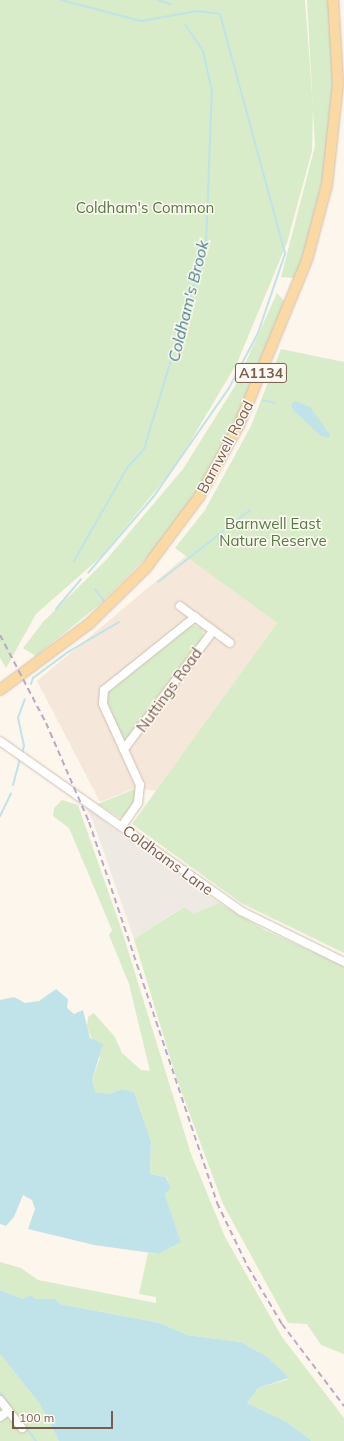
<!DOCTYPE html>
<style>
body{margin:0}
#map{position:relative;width:344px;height:1441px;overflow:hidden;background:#fdf6ec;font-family:Mulish,sans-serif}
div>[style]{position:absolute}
.residential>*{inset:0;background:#f5e8da}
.industrial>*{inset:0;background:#efe9e4}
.green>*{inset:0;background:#d8ecc9}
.water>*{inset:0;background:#bfe3e8}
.stream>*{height:2px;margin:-1px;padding:0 1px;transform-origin:1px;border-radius:1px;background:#bfe3e8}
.roads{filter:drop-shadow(0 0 1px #d1beb0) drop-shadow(0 0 1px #d1beb0)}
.minor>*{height:8px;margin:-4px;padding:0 4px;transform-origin:4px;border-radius:4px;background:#fff}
.major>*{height:10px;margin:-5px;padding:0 5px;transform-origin:5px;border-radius:5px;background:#fbd9a5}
.rail>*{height:2px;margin-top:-1px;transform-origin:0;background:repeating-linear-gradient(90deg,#b9a8c9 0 6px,transparent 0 10px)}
span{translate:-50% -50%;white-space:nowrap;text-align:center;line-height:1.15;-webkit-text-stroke:3px #fffaf3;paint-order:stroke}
.shield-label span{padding:1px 3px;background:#fffaf3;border:1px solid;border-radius:3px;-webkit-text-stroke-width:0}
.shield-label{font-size:14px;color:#7a5c4d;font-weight:700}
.park-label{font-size:15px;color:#537a41}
.street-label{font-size:15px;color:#7a5c4d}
.water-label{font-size:16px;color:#437c86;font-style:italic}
.scale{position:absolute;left:12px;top:1411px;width:101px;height:18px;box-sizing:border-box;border:2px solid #7a5c4d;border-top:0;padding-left:5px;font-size:12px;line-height:14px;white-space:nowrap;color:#7a5c4d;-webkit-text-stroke:3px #fffaf3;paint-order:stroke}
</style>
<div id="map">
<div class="residential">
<i style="clip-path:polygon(187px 555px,277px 623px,156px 791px,135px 788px,100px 802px,37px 681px)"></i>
</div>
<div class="industrial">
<i style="clip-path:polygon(82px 802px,108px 824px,219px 903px,194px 915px,183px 907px,134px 939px,93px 821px)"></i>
</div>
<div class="green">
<i style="clip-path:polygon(0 0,305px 0,313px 107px,312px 151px,287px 243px,237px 363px,177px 464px,103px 555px,36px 614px,6px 668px,0 658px)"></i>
<i style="clip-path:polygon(307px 0,329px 0,333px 80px,323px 176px,309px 240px,295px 278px,281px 277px,315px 146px)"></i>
<i style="clip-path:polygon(277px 293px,287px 304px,239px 414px,201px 486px,153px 551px,100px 604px,36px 656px,23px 648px,43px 622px,107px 559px,183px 469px,235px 386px)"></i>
<i style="clip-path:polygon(281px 349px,344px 362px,344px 953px,241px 903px,132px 824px,277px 623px,175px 548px,205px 510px,251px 426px)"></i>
<i style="clip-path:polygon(191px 625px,202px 628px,204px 639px,128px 740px,123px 739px,104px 702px,107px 688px)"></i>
<i style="clip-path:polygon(137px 788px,136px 798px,126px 816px,120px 818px,98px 804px)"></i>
<i style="clip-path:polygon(62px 800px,78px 805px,122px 931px,191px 1154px,225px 1237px,282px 1337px,344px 1418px,344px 1441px,312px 1441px,287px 1422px,247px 1403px,258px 1388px,289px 1379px,266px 1356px,241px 1342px,187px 1335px,160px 1323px,60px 1304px,56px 1299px,23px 1299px,0 1290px,0 1262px,21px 1268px,38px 1280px,156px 1303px,156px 1297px,139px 1294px,148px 1253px,159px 1254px,181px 1242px,165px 1194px,170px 1187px,167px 1177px,150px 1174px,151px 1141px,134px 1092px,122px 1089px,109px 1094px,94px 1092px,92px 1080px,100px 1058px,87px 1027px,88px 1017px,94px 1013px,115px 1037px,122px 1053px,141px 1070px,150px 1071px,129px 984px,109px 935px,112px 930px,69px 828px,53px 816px,54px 808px)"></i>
<i style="clip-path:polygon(219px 903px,265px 930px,344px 966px,344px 1354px,321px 1345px,307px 1324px,288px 1323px,223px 1204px,176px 1077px,134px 939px,184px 907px,194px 914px)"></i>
<i style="clip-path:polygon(0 1354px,39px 1403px,59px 1441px,0 1441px)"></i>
</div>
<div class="water">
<i style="clip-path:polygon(295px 401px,310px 407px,330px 435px,328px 438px,321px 436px,293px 410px,291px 404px)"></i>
<i style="clip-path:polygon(56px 989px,68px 999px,67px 1008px,74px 1014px,83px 1010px,90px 1038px,103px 1044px,92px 1080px,95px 1092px,109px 1094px,122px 1089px,134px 1092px,151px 1141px,150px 1174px,166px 1177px,171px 1187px,165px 1194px,181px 1242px,159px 1254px,94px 1245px,28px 1229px,35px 1209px,32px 1200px,23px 1195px,14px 1217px,6px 1226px,0 1224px,0 1000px,14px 997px,25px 1003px,39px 1001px)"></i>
<i style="clip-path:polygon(0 1290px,23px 1299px,31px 1295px,35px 1299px,56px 1299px,60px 1304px,160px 1323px,187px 1335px,241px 1342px,266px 1356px,289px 1378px,258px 1388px,247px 1403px,287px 1422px,312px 1441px,59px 1441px,39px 1403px,0 1354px)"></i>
</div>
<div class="stream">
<i style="left:61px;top:0;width:83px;rotate:14.7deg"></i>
<i style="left:141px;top:21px;width:57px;rotate:-10.1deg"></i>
<i style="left:197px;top:11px;width:23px;rotate:7deg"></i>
<i style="left:220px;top:14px;width:249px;rotate:74.8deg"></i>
<i style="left:285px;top:254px;width:83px;rotate:108.9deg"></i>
<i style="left:258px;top:333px;width:62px;rotate:117.8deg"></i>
<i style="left:229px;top:388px;width:131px;rotate:124.8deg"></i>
<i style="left:154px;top:496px;width:101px;rotate:130.6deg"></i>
<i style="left:158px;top:0;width:13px;rotate:18deg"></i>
<i style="left:263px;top:400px;width:12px;rotate:14deg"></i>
<i style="left:74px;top:561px;width:107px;rotate:-60.3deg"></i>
<i style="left:127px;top:468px;width:25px;rotate:-48deg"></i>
<i style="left:144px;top:449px;width:213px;rotate:-73.1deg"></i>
<i style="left:206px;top:245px;width:154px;rotate:-87.8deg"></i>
<i style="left:212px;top:91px;width:41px;rotate:-102.7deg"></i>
<i style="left:203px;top:51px;width:32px;rotate:-124deg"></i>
<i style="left:158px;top:582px;width:117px;rotate:-38deg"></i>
<i style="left:95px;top:589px;width:15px;rotate:53deg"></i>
<i style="left:56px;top:609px;width:39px;rotate:-50deg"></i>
<i style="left:31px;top:684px;width:6px;rotate:-72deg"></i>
<i style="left:33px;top:678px;width:44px;rotate:-36.6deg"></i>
<i style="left:68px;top:652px;width:59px;rotate:-30.5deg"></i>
<i style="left:22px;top:753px;width:7px;rotate:-74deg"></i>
<i style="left:24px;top:746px;width:29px;rotate:-102deg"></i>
<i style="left:18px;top:718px;width:20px;rotate:-70deg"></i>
<i style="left:13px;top:785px;width:27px;rotate:-75deg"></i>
<i style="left:0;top:816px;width:25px;rotate:-64deg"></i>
<i style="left:0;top:1393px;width:16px;rotate:52deg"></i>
<i style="left:25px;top:1426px;width:19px;rotate:54deg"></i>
</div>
<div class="roads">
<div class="minor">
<i style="left:180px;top:606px;width:62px;rotate:36.5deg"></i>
<i style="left:0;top:741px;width:295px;rotate:35.2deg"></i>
<i style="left:241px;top:911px;width:115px;rotate:26.3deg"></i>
<i style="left:124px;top:749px;width:148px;rotate:-53deg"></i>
<i style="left:122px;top:826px;width:28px;rotate:-55deg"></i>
<i style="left:138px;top:803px;width:18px;rotate:-84deg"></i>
<i style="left:140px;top:785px;width:89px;rotate:-114.6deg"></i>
<i style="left:103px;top:704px;width:14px;rotate:-86deg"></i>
<i style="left:104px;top:690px;width:117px;rotate:-38.7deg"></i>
<i style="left:0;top:1400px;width:36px;rotate:52deg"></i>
<i style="left:0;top:1417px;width:10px;rotate:-37deg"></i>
</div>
<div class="major">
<i style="left:0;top:690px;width:111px;rotate:-36.6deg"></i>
<i style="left:89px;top:624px;width:80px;rotate:-44.5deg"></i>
<i style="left:146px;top:568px;width:89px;rotate:-53.3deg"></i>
<i style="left:199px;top:497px;width:82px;rotate:-60.9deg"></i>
<i style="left:239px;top:425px;width:178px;rotate:-67.6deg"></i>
<i style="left:307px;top:260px;width:78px;rotate:-75.1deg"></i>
<i style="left:327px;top:185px;width:103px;rotate:-83.8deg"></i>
<i style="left:338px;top:83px;width:83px;rotate:-93.4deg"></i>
</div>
</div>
<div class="rail">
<i style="left:0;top:635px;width:99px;rotate:62.4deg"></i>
<i style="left:46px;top:723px;width:108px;rotate:66.5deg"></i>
<i style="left:89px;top:822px;width:402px;rotate:71.4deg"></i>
<i style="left:217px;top:1203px;width:71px;rotate:64.2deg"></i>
<i style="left:248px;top:1267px;width:66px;rotate:59.2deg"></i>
<i style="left:282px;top:1324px;width:103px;rotate:52.9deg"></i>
</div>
<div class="shield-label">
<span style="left:261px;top:373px">A1134</span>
</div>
<div class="park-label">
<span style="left:145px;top:208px">Coldham's Common</span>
<span style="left:273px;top:532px">Barnwell East<br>Nature Reserve</span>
</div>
<div class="street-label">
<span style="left:225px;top:447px;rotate:-62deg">Barnwell Road</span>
<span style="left:169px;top:690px;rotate:-54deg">Nuttings Road</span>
<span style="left:168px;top:860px;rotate:36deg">Coldhams Lane</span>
</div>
<div class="water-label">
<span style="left:188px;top:301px;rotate:-76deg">Coldham's Brook</span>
</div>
<div class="scale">100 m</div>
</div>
